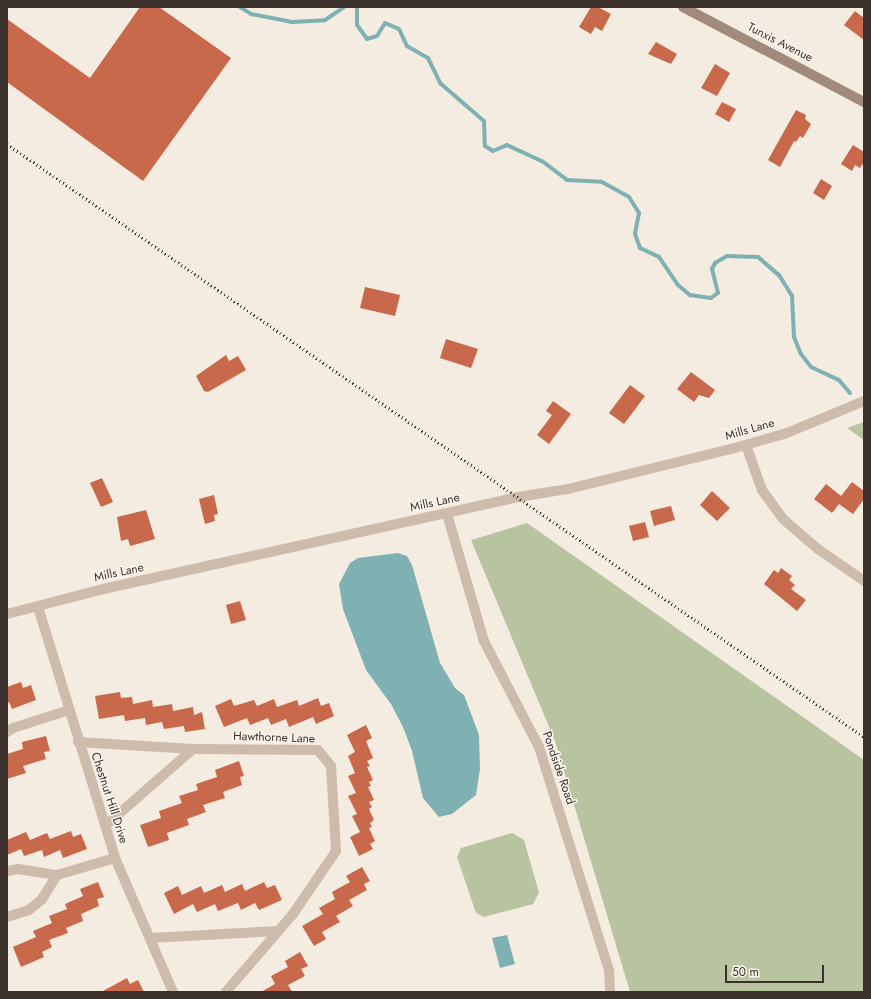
<!DOCTYPE html>
<style>
body{margin:0}
#map{position:relative;width:871px;height:999px;overflow:hidden;background:#f4ebe1;font-family:Jost,sans-serif}
div>[style]{position:absolute}
.green>*{inset:0;background:#b8c4a0}
.water>*{inset:0;background:#7fb0b2}
.stream>*{height:4px;margin:-2px;padding:0 2px;transform-origin:2px;border-radius:2px;background:#7fb0b2}
.building>*{inset:0;background:#c8694b}
.minor>*{height:10px;margin:-5px;padding:0 5px;transform-origin:5px;border-radius:5px;background:#cdbbac}
.secondary>*{height:10px;margin:-5px;padding:0 5px;transform-origin:5px;border-radius:5px;background:#a18a7d}
.rail>*{height:3px;margin-top:-1.5px;transform-origin:0;background:repeating-linear-gradient(90deg,#3b302b 0 1px,transparent 0 4px)}
span{translate:-50% -50%;white-space:nowrap;text-align:center;line-height:1.15;-webkit-text-stroke:3px #fbf5ee;paint-order:stroke}
.street-label{font-size:12px;color:#3b302b}
.frame{position:absolute;inset:0;border:8px solid #3b302b;pointer-events:none}
.scale{position:absolute;left:725px;top:965px;width:99px;height:18px;box-sizing:border-box;border:2px solid #3b302b;border-top:0;padding-left:5px;font-size:12px;line-height:14px;white-space:nowrap;color:#3b302b;-webkit-text-stroke:3px #fbf5ee;paint-order:stroke}
</style>
<div id="map">
<div class="green">
<i style="clip-path:polygon(864px 422px,864px 440px,847px 428px)"></i>
<i style="clip-path:polygon(527px 523px,864px 760px,864px 992px,630px 992px,555px 741px,471px 540px)"></i>
<i style="clip-path:polygon(512px 833px,524px 840px,539px 893px,533px 904px,484px 917px,476px 913px,457px 857px,461px 848px)"></i>
</div>
<div class="water">
<i style="clip-path:polygon(398px 553px,407px 556px,412px 565px,440px 663px,455px 688px,464px 695px,479px 735px,480px 769px,476px 795px,452px 814px,439px 817px,423px 798px,412px 751px,403px 727px,391px 704px,366px 670px,343px 609px,339px 584px,350px 563px,358px 558px)"></i>
<i style="clip-path:polygon(507px 935px,515px 964px,500px 968px,492px 938px)"></i>
</div>
<div class="stream">
<i style="left:240px;top:7px;width:13px;rotate:32deg"></i>
<i style="left:251px;top:14px;width:42px;rotate:11deg"></i>
<i style="left:292px;top:22px;width:33px;rotate:-3deg"></i>
<i style="left:325px;top:20px;width:23px;rotate:-34deg"></i>
<i style="left:357px;top:7px;width:18px;rotate:90deg"></i>
<i style="left:357px;top:25px;width:17px;rotate:54deg"></i>
<i style="left:367px;top:39px;width:10px;rotate:-17deg"></i>
<i style="left:377px;top:36px;width:15px;rotate:-58deg"></i>
<i style="left:385px;top:23px;width:15px;rotate:23deg"></i>
<i style="left:399px;top:29px;width:19px;rotate:65deg"></i>
<i style="left:407px;top:46px;width:24px;rotate:30deg"></i>
<i style="left:428px;top:58px;width:28px;rotate:64deg"></i>
<i style="left:440px;top:83px;width:58px;rotate:40.8deg"></i>
<i style="left:484px;top:121px;width:25px;rotate:88deg"></i>
<i style="left:485px;top:146px;width:9px;rotate:32deg"></i>
<i style="left:493px;top:151px;width:15px;rotate:-23deg"></i>
<i style="left:507px;top:145px;width:38px;rotate:25deg"></i>
<i style="left:542px;top:161px;width:31px;rotate:37deg"></i>
<i style="left:567px;top:180px;width:35px;rotate:3deg"></i>
<i style="left:602px;top:182px;width:31px;rotate:29deg"></i>
<i style="left:629px;top:197px;width:19px;rotate:58deg"></i>
<i style="left:639px;top:213px;width:21px;rotate:101deg"></i>
<i style="left:635px;top:234px;width:15px;rotate:70deg"></i>
<i style="left:640px;top:248px;width:21px;rotate:25deg"></i>
<i style="left:659px;top:257px;width:34px;rotate:56deg"></i>
<i style="left:678px;top:285px;width:16px;rotate:40deg"></i>
<i style="left:690px;top:295px;width:21px;rotate:8deg"></i>
<i style="left:711px;top:298px;width:9px;rotate:-36deg"></i>
<i style="left:718px;top:293px;width:25px;rotate:-104deg"></i>
<i style="left:712px;top:269px;width:7px;rotate:-63deg"></i>
<i style="left:715px;top:263px;width:14px;rotate:-30deg"></i>
<i style="left:727px;top:256px;width:31px;rotate:2deg"></i>
<i style="left:758px;top:257px;width:28px;rotate:41deg"></i>
<i style="left:779px;top:275px;width:25px;rotate:58deg"></i>
<i style="left:792px;top:296px;width:41px;rotate:87.2deg"></i>
<i style="left:794px;top:337px;width:18px;rotate:68deg"></i>
<i style="left:801px;top:354px;width:16px;rotate:52deg"></i>
<i style="left:811px;top:367px;width:31px;rotate:25deg"></i>
<i style="left:839px;top:380px;width:17px;rotate:50deg"></i>
</div>
<div class="building">
<i style="clip-path:polygon(140px 7px,159px 7px,231px 58px,143px 181px,7px 82px,7px 19px,90px 78px)"></i>
<i style="clip-path:polygon(591px 7px,598px 7px,611px 14px,602px 31px,595px 27px,591px 34px,579px 27px)"></i>
<i style="clip-path:polygon(855px 11px,864px 18px,864px 40px,844px 25px)"></i>
<i style="clip-path:polygon(656px 42px,677px 54px,671px 64px,648px 54px)"></i>
<i style="clip-path:polygon(715px 64px,730px 73px,717px 96px,701px 88px)"></i>
<i style="clip-path:polygon(722px 102px,736px 109px,729px 122px,715px 114px)"></i>
<i style="clip-path:polygon(796px 110px,806px 115px,805px 119px,811px 124px,803px 138px,800px 136px,796px 142px,794px 141px,780px 167px,768px 160px)"></i>
<i style="clip-path:polygon(853px 145px,864px 152px,864px 162px,860px 168px,855px 165px,852px 171px,841px 164px)"></i>
<i style="clip-path:polygon(821px 179px,832px 186px,824px 200px,813px 193px)"></i>
<i style="clip-path:polygon(365px 287px,400px 295px,395px 316px,360px 308px)"></i>
<i style="clip-path:polygon(446px 339px,478px 349px,471px 368px,440px 358px)"></i>
<i style="clip-path:polygon(226px 355px,229px 361px,238px 356px,246px 370px,208px 392px,204px 391px,196px 376px)"></i>
<i style="clip-path:polygon(691px 372px,715px 390px,709px 398px,699px 395px,694px 402px,677px 389px)"></i>
<i style="clip-path:polygon(630px 385px,645px 396px,624px 424px,609px 413px)"></i>
<i style="clip-path:polygon(553px 401px,571px 414px,549px 444px,537px 435px,552px 415px,546px 411px)"></i>
<i style="clip-path:polygon(102px 478px,113px 502px,101px 507px,90px 483px)"></i>
<i style="clip-path:polygon(852px 482px,864px 491px,864px 499px,853px 514px,839px 504px,832px 513px,814px 499px,826px 484px,841px 496px)"></i>
<i style="clip-path:polygon(712px 491px,730px 508px,717px 521px,700px 505px)"></i>
<i style="clip-path:polygon(214px 495px,218px 514px,214px 515px,215px 521px,205px 524px,199px 499px)"></i>
<i style="clip-path:polygon(671px 506px,675px 520px,654px 526px,650px 511px)"></i>
<i style="clip-path:polygon(146px 510px,155px 539px,130px 546px,128px 539px,121px 541px,117px 517px)"></i>
<i style="clip-path:polygon(645px 522px,649px 537px,633px 541px,629px 526px)"></i>
<i style="clip-path:polygon(781px 568px,792px 576px,789px 580px,795px 585px,791px 589px,806px 600px,797px 611px,764px 584px,774px 570px,778px 573px)"></i>
<i style="clip-path:polygon(240px 601px,246px 620px,231px 624px,226px 605px)"></i>
<i style="clip-path:polygon(21px 682px,23px 688px,31px 685px,36px 700px,12px 709px,9px 702px,7px 703px,7px 687px)"></i>
<i style="clip-path:polygon(120px 692px,121px 698px,132px 697px,133px 704px,152px 700px,153px 707px,172px 704px,173px 711px,193px 707px,194px 715px,202px 712px,205px 729px,185px 732px,184px 726px,164px 729px,162px 722px,146px 725px,145px 718px,125px 721px,124px 715px,99px 719px,95px 696px)"></i>
<i style="clip-path:polygon(318px 698px,321px 706px,329px 703px,334px 716px,316px 724px,313px 717px,289px 727px,286px 719px,271px 725px,268px 718px,250px 725px,247px 718px,224px 727px,215px 706px,231px 699px,234px 706px,254px 700px,257px 706px,274px 699px,277px 707px,297px 700px,299px 706px)"></i>
<i style="clip-path:polygon(366px 725px,372px 738px,366px 741px,373px 758px,367px 761px,370px 766px,367px 767px,373px 780px,369px 782px,371px 786px,368px 787px,374px 800px,369px 802px,372px 807px,369px 809px,374px 820px,370px 823px,372px 827px,369px 828px,375px 841px,370px 844px,373px 849px,359px 856px,350px 837px,360px 832px,352px 816px,357px 814px,348px 796px,356px 793px,348px 776px,355px 773px,348px 756px,355px 752px,347px 735px)"></i>
<i style="clip-path:polygon(46px 736px,50px 751px,44px 752px,46px 759px,23px 766px,26px 773px,7px 779px,7px 754px,23px 749px,22px 742px)"></i>
<i style="clip-path:polygon(239px 761px,244px 776px,240px 777px,242px 785px,223px 792px,225px 798px,203px 805px,206px 812px,187px 819px,189px 825px,167px 833px,169px 840px,148px 847px,140px 825px,161px 818px,159px 811px,182px 803px,179px 796px,198px 790px,196px 784px,217px 777px,215px 770px)"></i>
<i style="clip-path:polygon(71px 831px,73px 837px,81px 834px,87px 849px,63px 858px,60px 850px,44px 857px,42px 850px,24px 856px,21px 849px,7px 855px,7px 840px,26px 832px,30px 840px,47px 833px,50px 839px)"></i>
<i style="clip-path:polygon(362px 867px,370px 881px,364px 884px,367px 890px,349px 900px,353px 906px,336px 916px,340px 922px,322px 932px,326px 939px,314px 946px,302px 926px,323px 914px,319px 908px,335px 899px,332px 892px,350px 882px,346px 876px)"></i>
<i style="clip-path:polygon(98px 882px,104px 897px,97px 899px,99px 906px,81px 914px,83px 921px,66px 928px,68px 933px,49px 940px,52px 947px,42px 952px,44px 957px,21px 967px,13px 947px,36px 937px,33px 931px,52px 923px,49px 916px,67px 909px,65px 904px,83px 896px,80px 889px)"></i>
<i style="clip-path:polygon(264px 882px,267px 888px,275px 885px,282px 900px,259px 910px,255px 903px,241px 910px,238px 903px,218px 911px,215px 904px,197px 912px,193px 904px,174px 914px,164px 893px,178px 886px,182px 895px,201px 886px,204px 893px,222px 885px,225px 892px,242px 884px,245px 891px)"></i>
<i style="clip-path:polygon(300px 952px,308px 966px,301px 969px,305px 976px,288px 985px,292px 992px,261px 992px,275px 984px,271px 976px,288px 967px,285px 961px)"></i>
<i style="clip-path:polygon(127px 978px,130px 984px,138px 980px,144px 992px,101px 992px)"></i>
</div>
<div class="minor">
<i style="left:746px;top:445px;width:48px;rotate:70.4deg"></i>
<i style="left:762px;top:490px;width:36px;rotate:54deg"></i>
<i style="left:783px;top:519px;width:46px;rotate:40.6deg"></i>
<i style="left:818px;top:549px;width:56px;rotate:34.8deg"></i>
<i style="left:447px;top:514px;width:132px;rotate:73.8deg"></i>
<i style="left:484px;top:641px;width:119px;rotate:62.6deg"></i>
<i style="left:539px;top:747px;width:234px;rotate:72.6deg"></i>
<i style="left:609px;top:970px;width:22px;rotate:87deg"></i>
<i style="left:38px;top:607px;width:263px;rotate:72.9deg"></i>
<i style="left:115px;top:858px;width:146px;rotate:66.6deg"></i>
<i style="left:7px;top:614px;width:95px;rotate:-14.6deg"></i>
<i style="left:99px;top:590px;width:429px;rotate:-12.5deg"></i>
<i style="left:518px;top:497px;width:51px;rotate:-9.1deg"></i>
<i style="left:568px;top:489px;width:168px;rotate:-13.8deg"></i>
<i style="left:731px;top:449px;width:58px;rotate:-15.9deg"></i>
<i style="left:787px;top:433px;width:83px;rotate:-22.6deg"></i>
<i style="left:7px;top:732px;width:7px;rotate:-34deg"></i>
<i style="left:13px;top:728px;width:59px;rotate:-17.8deg"></i>
<i style="left:78px;top:742px;width:115px;rotate:3.5deg"></i>
<i style="left:193px;top:749px;width:125px;rotate:0.5deg"></i>
<i style="left:318px;top:750px;width:21px;rotate:51deg"></i>
<i style="left:331px;top:766px;width:85px;rotate:86.6deg"></i>
<i style="left:336px;top:851px;width:76px;rotate:124.3deg"></i>
<i style="left:293px;top:914px;width:103px;rotate:130.7deg"></i>
<i style="left:105px;top:826px;width:117px;rotate:-41.2deg"></i>
<i style="left:7px;top:871px;width:11px;rotate:-10deg"></i>
<i style="left:18px;top:869px;width:39px;rotate:9deg"></i>
<i style="left:57px;top:875px;width:60px;rotate:-16.3deg"></i>
<i style="left:7px;top:917px;width:23px;rotate:-18deg"></i>
<i style="left:29px;top:910px;width:17px;rotate:-40deg"></i>
<i style="left:42px;top:899px;width:28px;rotate:-58deg"></i>
<i style="left:150px;top:938px;width:128px;rotate:-3.1deg"></i>
</div>
<div class="secondary">
<i style="left:683px;top:7px;width:204px;rotate:27.7deg"></i>
</div>
<div class="rail">
<i style="left:7px;top:144px;width:1042px;rotate:34.68deg"></i>
</div>
<div class="street-label">
<span style="left:780px;top:43px;rotate:27deg">Tunxis Avenue</span>
<span style="left:750px;top:430px;rotate:-16deg">Mills Lane</span>
<span style="left:435px;top:503px;rotate:-12deg">Mills Lane</span>
<span style="left:119px;top:573px;rotate:-12deg">Mills Lane</span>
<span style="left:274px;top:738px;rotate:2deg">Hawthorne Lane</span>
<span style="left:558px;top:768px;rotate:71deg">Pondside Road</span>
<span style="left:109px;top:798px;rotate:72deg">Chestnut Hill Drive</span>
</div>
<div class="frame"></div>
<div class="scale">50 m</div>
</div>
